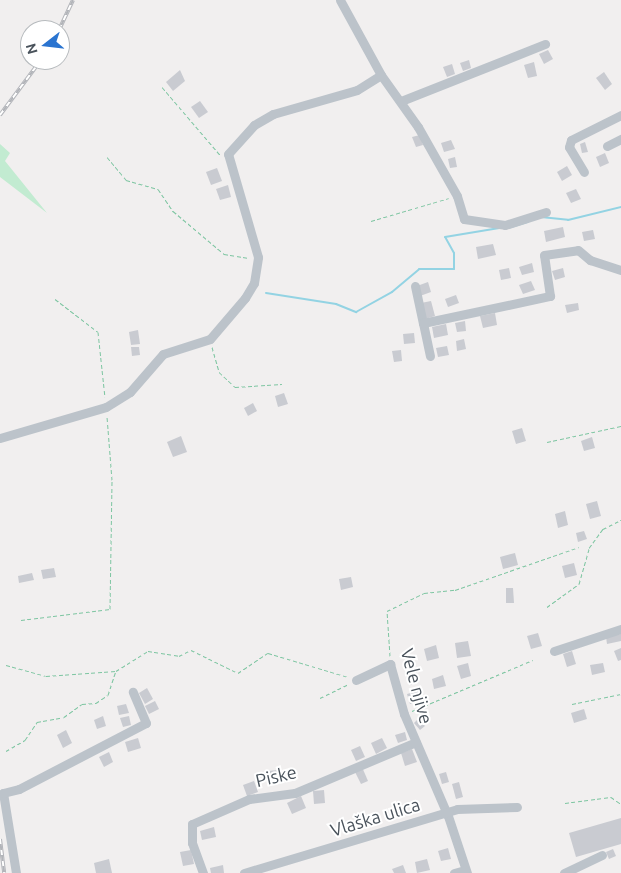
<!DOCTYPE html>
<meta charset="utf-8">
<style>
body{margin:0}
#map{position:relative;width:621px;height:873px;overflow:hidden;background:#f1efef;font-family:Ubuntu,sans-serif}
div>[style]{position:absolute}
.green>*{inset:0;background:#c2ebd1}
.stream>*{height:2px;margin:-1px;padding:0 1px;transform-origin:1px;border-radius:1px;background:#93d3e3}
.building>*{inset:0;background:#c9cbd1}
.path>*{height:1px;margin-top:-0.5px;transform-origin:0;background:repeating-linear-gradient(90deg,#7dc5a1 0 4px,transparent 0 6.5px)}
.minor>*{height:9px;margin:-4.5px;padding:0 4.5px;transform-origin:4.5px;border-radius:4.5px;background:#bcc3ca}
.rail>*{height:4px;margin-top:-2px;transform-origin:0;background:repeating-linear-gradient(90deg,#fff 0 5.5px,#b2b4b9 0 11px);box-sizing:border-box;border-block:1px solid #b2b4b9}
span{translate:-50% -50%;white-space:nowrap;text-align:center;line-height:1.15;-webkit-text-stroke:4px #fff;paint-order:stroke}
.street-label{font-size:18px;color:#49525b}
.north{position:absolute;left:20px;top:20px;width:50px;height:50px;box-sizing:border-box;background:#fff;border:1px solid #b6babd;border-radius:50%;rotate:254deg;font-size:14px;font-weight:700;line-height:20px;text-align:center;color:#49525b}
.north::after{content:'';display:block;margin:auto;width:18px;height:22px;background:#2a74d0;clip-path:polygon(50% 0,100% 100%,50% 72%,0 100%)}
</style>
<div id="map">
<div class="green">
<i style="clip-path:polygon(0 144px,10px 153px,5px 161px,47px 213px,0 177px)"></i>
</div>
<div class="stream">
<i style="left:541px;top:217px;width:27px;rotate:6deg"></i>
<i style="left:568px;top:220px;width:55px;rotate:-13.8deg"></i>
<i style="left:508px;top:228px;width:21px;rotate:-17deg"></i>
<i style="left:266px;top:293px;width:71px;rotate:8.9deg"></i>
<i style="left:336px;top:304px;width:22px;rotate:22deg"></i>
<i style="left:356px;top:312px;width:41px;rotate:-29.1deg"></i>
<i style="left:392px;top:292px;width:35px;rotate:-40deg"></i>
<i style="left:419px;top:269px;width:35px"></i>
<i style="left:454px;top:269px;width:16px;rotate:-90deg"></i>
<i style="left:454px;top:253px;width:18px;rotate:-119deg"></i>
<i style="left:445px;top:237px;width:55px;rotate:-9.5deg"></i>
</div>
<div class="building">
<i style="clip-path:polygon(548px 50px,553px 59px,544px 64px,539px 54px)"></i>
<i style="clip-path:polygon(469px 60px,471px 68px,463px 71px,460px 63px)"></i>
<i style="clip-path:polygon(534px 62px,537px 76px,528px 78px,524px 65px)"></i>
<i style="clip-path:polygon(452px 64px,455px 74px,447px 77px,443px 67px)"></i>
<i style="clip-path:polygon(180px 70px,185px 81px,173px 91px,166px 82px)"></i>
<i style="clip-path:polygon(604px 72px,612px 84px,605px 90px,596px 78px)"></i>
<i style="clip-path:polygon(200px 101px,208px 112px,199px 118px,191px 107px)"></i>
<i style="clip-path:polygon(420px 135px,423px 145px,416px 147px,412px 137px)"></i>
<i style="clip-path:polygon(451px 140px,455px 149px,444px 152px,441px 143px)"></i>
<i style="clip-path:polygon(585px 142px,588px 152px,582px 153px,580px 144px)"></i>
<i style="clip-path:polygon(605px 153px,609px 163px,600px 167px,596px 157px)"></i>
<i style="clip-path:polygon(455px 157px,457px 167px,450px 168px,448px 159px)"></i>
<i style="clip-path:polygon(567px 166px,572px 175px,562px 181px,557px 172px)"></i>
<i style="clip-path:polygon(217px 168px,222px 181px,211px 185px,206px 172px)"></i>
<i style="clip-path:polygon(228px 185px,231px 197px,220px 200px,216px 189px)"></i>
<i style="clip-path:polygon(576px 189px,581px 199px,571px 203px,566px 193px)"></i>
<i style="clip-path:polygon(563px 227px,565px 237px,546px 242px,544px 231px)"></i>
<i style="clip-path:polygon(593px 230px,595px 239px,584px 241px,582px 232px)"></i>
<i style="clip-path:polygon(493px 244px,496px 255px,478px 259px,476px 247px)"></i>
<i style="clip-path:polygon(532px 263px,534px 272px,522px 275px,519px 267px)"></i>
<i style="clip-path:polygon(509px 268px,511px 278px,501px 280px,499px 270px)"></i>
<i style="clip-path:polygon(563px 268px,565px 277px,555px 280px,552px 271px)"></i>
<i style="clip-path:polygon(531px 281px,535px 290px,523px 294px,519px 285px)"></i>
<i style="clip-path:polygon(428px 282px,431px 292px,420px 296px,417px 286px)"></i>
<i style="clip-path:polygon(456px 295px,459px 303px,448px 307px,445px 299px)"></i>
<i style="clip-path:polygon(431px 301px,435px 316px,425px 319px,421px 303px)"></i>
<i style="clip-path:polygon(578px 303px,579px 310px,567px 313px,565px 305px)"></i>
<i style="clip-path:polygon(495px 313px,497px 325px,483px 328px,480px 316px)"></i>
<i style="clip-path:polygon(465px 321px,466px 331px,457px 332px,455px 323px)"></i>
<i style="clip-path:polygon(446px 324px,448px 335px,434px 338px,432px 327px)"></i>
<i style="clip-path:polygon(138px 330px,140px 344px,131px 345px,129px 332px)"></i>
<i style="clip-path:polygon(414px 333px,415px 343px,404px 344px,403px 334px)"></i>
<i style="clip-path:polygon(464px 339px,466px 349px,457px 351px,456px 341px)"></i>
<i style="clip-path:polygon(447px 346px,449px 355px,438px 357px,436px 348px)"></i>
<i style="clip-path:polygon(131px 347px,139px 347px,140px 355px,132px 356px)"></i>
<i style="clip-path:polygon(401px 350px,402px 361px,394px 362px,392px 351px)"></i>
<i style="clip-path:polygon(284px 393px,288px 404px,278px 407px,275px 396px)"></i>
<i style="clip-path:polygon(253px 403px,257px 411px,248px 416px,244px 408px)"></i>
<i style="clip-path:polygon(522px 428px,526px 441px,516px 444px,512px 431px)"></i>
<i style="clip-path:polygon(181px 436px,187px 452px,173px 457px,167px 442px)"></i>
<i style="clip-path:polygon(592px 437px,595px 448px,584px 451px,581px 441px)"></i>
<i style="clip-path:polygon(597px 501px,601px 516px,590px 519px,586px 504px)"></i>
<i style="clip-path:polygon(565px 511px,568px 525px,558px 528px,555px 514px)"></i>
<i style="clip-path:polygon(584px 531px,587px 539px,578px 542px,576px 533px)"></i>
<i style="clip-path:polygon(515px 553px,518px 565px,503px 569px,500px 557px)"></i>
<i style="clip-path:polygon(574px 563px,577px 575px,565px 578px,562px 566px)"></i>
<i style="clip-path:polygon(54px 568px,56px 577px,43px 579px,41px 570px)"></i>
<i style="clip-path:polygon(32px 573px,34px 580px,19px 583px,18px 576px)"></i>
<i style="clip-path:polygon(351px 577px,353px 587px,341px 590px,339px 579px)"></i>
<i style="clip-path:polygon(506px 588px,513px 588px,514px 603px,506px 603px)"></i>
<i style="clip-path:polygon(538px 633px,542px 646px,531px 649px,527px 636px)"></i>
<i style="clip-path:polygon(621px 634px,621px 641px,607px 644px,606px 637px)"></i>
<i style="clip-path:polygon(468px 641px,471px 656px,457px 658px,455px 643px)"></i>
<i style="clip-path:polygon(436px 645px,439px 658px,427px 661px,424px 649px)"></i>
<i style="clip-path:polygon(621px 648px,621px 660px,618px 661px,614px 651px)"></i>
<i style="clip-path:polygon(572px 651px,576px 664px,567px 667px,563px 654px)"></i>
<i style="clip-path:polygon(468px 663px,471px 676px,461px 679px,457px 666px)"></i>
<i style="clip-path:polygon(603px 663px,605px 672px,592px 675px,590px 665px)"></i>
<i style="clip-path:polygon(416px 670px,419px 682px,409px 685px,406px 673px)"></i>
<i style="clip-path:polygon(443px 675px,446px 686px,434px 689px,432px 679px)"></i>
<i style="clip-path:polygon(147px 688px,153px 699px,145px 704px,139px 693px)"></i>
<i style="clip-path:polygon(418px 691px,421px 701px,410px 704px,407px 694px)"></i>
<i style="clip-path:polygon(155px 701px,159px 709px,149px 714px,145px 706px)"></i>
<i style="clip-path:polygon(126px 704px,129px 713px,119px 715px,117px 706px)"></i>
<i style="clip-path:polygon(584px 709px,587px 719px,574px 723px,571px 713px)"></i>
<i style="clip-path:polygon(103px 716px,106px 726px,97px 729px,94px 720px)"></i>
<i style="clip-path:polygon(129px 716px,131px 725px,123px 727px,120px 718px)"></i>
<i style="clip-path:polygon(418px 719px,425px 726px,420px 730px,414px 723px)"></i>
<i style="clip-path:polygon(66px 730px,72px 743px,63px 748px,57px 735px)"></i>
<i style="clip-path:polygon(405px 732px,407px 740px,398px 743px,395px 735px)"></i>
<i style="clip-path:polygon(138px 738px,141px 748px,128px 752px,125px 742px)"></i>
<i style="clip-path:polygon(382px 738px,387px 748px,376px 754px,371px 743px)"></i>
<i style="clip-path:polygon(360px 746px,365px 757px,356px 761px,351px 750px)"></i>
<i style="clip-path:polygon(412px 749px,417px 762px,405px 766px,401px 753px)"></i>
<i style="clip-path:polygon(109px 752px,113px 762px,104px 767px,99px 757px)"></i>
<i style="clip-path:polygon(362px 767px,368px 781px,361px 784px,354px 770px)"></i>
<i style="clip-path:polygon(278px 770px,278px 779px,269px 780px,268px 771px)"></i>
<i style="clip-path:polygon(446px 772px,449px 782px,442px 784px,439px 774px)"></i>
<i style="clip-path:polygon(254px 781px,258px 792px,247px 796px,243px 785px)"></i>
<i style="clip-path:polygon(459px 782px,463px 797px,456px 799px,452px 784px)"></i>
<i style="clip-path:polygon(324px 790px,325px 803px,314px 804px,313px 791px)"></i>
<i style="clip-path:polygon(301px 796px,306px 808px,292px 814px,287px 803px)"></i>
<i style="clip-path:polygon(621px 818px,621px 844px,576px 857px,569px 833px)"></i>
<i style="clip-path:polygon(214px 827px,216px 837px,202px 840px,200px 831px)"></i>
<i style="clip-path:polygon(448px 848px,451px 859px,441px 861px,438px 851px)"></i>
<i style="clip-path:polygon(613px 849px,616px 856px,609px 859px,606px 852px)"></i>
<i style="clip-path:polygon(191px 850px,194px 864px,183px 866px,180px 852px)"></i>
<i style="clip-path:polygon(109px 859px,112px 873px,96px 873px,94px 863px)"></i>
<i style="clip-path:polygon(427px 859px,430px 870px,417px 873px,415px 862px)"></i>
<i style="clip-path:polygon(223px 865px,224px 873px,211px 873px,210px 868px)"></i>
<i style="clip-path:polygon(403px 865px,406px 873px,394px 873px,392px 869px)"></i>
</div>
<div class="path">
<i style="left:162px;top:87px;width:89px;rotate:49.5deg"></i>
<i style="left:107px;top:157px;width:30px;rotate:50deg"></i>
<i style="left:126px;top:180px;width:33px;rotate:16deg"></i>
<i style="left:158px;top:189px;width:27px;rotate:56deg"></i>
<i style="left:173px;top:211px;width:67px;rotate:40.1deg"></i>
<i style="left:224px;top:254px;width:25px;rotate:9deg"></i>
<i style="left:371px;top:221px;width:81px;rotate:-16.4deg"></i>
<i style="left:55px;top:299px;width:54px;rotate:37.5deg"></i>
<i style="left:98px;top:332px;width:65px;rotate:83.9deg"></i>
<i style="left:212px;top:347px;width:26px;rotate:74deg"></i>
<i style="left:219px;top:372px;width:22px;rotate:43deg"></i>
<i style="left:235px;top:387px;width:47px;rotate:-3.7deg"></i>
<i style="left:547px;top:442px;width:76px;rotate:-12.2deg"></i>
<i style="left:547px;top:607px;width:39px;rotate:-36deg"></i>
<i style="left:579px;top:584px;width:37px;rotate:-74deg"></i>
<i style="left:589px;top:548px;width:24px;rotate:-54deg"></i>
<i style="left:603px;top:529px;width:20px;rotate:-27deg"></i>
<i style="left:21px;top:620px;width:90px;rotate:-7deg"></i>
<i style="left:110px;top:609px;width:129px;rotate:-89.1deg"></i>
<i style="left:112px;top:480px;width:64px;rotate:-94.5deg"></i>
<i style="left:390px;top:656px;width:45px;rotate:-93.8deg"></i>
<i style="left:387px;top:611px;width:41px;rotate:-25.9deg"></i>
<i style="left:424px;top:593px;width:31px;rotate:-6deg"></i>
<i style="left:455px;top:590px;width:131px;rotate:-19.1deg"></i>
<i style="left:6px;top:665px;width:41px;rotate:15.4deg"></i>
<i style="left:46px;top:676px;width:70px;rotate:-4.1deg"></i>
<i style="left:320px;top:698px;width:32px;rotate:-26deg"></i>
<i style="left:572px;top:704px;width:50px;rotate:-11.5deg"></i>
<i style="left:412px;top:711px;width:131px;rotate:-22.9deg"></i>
<i style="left:6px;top:751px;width:22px;rotate:-30deg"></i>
<i style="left:25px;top:740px;width:22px;rotate:-56deg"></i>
<i style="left:37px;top:722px;width:27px;rotate:-10deg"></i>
<i style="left:64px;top:717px;width:22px;rotate:-36deg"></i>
<i style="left:82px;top:704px;width:14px;rotate:-4deg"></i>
<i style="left:96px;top:703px;width:14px;rotate:-34deg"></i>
<i style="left:108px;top:695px;width:25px;rotate:-72deg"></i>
<i style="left:116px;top:671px;width:38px;rotate:-32deg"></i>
<i style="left:148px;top:651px;width:31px;rotate:9deg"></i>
<i style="left:179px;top:656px;width:13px;rotate:-27deg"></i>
<i style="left:191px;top:650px;width:52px;rotate:26.1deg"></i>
<i style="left:238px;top:673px;width:36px;rotate:-34deg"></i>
<i style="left:268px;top:653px;width:84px;rotate:16.7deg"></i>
<i style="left:565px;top:803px;width:46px;rotate:-7.4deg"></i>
<i style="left:611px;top:797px;width:12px;rotate:35deg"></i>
</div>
<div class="minor">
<i style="left:340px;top:0;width:85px;rotate:61.3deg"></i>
<i style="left:381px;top:75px;width:64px;rotate:54.6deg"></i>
<i style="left:418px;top:127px;width:79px;rotate:60.5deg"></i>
<i style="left:457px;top:196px;width:24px;rotate:73deg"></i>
<i style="left:464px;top:219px;width:41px;rotate:8.3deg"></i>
<i style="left:505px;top:225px;width:43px;rotate:-17.6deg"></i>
<i style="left:401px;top:101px;width:155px;rotate:-21.6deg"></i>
<i style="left:607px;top:146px;width:16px;rotate:-27deg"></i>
<i style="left:584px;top:172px;width:29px;rotate:-121deg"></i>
<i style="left:569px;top:147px;width:7px;rotate:-74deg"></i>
<i style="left:571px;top:140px;width:56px;rotate:-26.6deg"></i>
<i style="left:415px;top:286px;width:38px;rotate:78deg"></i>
<i style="left:430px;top:356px;width:34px;rotate:-102deg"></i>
<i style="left:423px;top:323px;width:130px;rotate:-12deg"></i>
<i style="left:550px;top:296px;width:41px;rotate:-98.3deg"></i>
<i style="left:544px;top:255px;width:34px;rotate:-8deg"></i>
<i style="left:578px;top:250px;width:16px;rotate:40deg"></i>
<i style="left:590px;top:260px;width:33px;rotate:18deg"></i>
<i style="left:0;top:438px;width:110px;rotate:-16.3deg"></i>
<i style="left:106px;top:407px;width:28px;rotate:-32deg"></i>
<i style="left:130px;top:392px;width:50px;rotate:-49deg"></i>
<i style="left:163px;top:354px;width:49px;rotate:-17.7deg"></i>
<i style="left:210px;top:339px;width:54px;rotate:-49.5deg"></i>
<i style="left:245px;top:298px;width:17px;rotate:-59deg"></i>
<i style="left:254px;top:283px;width:26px;rotate:-81deg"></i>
<i style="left:258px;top:257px;width:107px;rotate:-106.2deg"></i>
<i style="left:228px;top:154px;width:39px;rotate:-48deg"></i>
<i style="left:254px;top:125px;width:22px;rotate:-30deg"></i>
<i style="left:273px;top:114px;width:87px;rotate:-15.9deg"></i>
<i style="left:357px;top:90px;width:28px;rotate:-32deg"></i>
<i style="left:554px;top:651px;width:71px;rotate:-18.2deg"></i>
<i style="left:356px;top:680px;width:38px;rotate:-25deg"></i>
<i style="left:390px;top:664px;width:52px;rotate:74.4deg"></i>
<i style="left:404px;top:714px;width:111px;rotate:66.7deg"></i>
<i style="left:448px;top:816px;width:60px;rotate:71.6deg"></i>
<i style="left:16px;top:873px;width:81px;rotate:-99.2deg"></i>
<i style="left:3px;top:793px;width:16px;rotate:-14deg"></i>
<i style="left:19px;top:789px;width:143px;rotate:-27.5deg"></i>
<i style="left:146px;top:723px;width:34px;rotate:-113deg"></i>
<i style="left:203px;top:873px;width:32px;rotate:-110deg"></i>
<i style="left:192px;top:843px;width:19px;rotate:-90deg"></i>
<i style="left:192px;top:824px;width:62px;rotate:-23.7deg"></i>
<i style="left:249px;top:799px;width:46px;rotate:-7.4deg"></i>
<i style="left:295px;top:793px;width:131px;rotate:-22.9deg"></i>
<i style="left:244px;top:873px;width:222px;rotate:-16.7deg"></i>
<i style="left:457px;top:809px;width:60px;rotate:-1.9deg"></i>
<i style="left:454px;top:873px;width:11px;rotate:-15deg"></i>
<i style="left:564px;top:873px;width:42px;rotate:-25.3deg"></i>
</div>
<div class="rail">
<i style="left:59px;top:30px;width:33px;rotate:-65deg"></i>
<i style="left:0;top:115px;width:69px;rotate:-53.3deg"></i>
<i style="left:0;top:839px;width:34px;rotate:83deg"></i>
</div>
<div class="street-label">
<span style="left:417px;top:686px;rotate:75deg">Vele njive</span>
<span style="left:276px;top:776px;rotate:-13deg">Piske</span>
<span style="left:375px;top:817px;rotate:-17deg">Vlaška ulica</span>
</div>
<div class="north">N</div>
</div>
